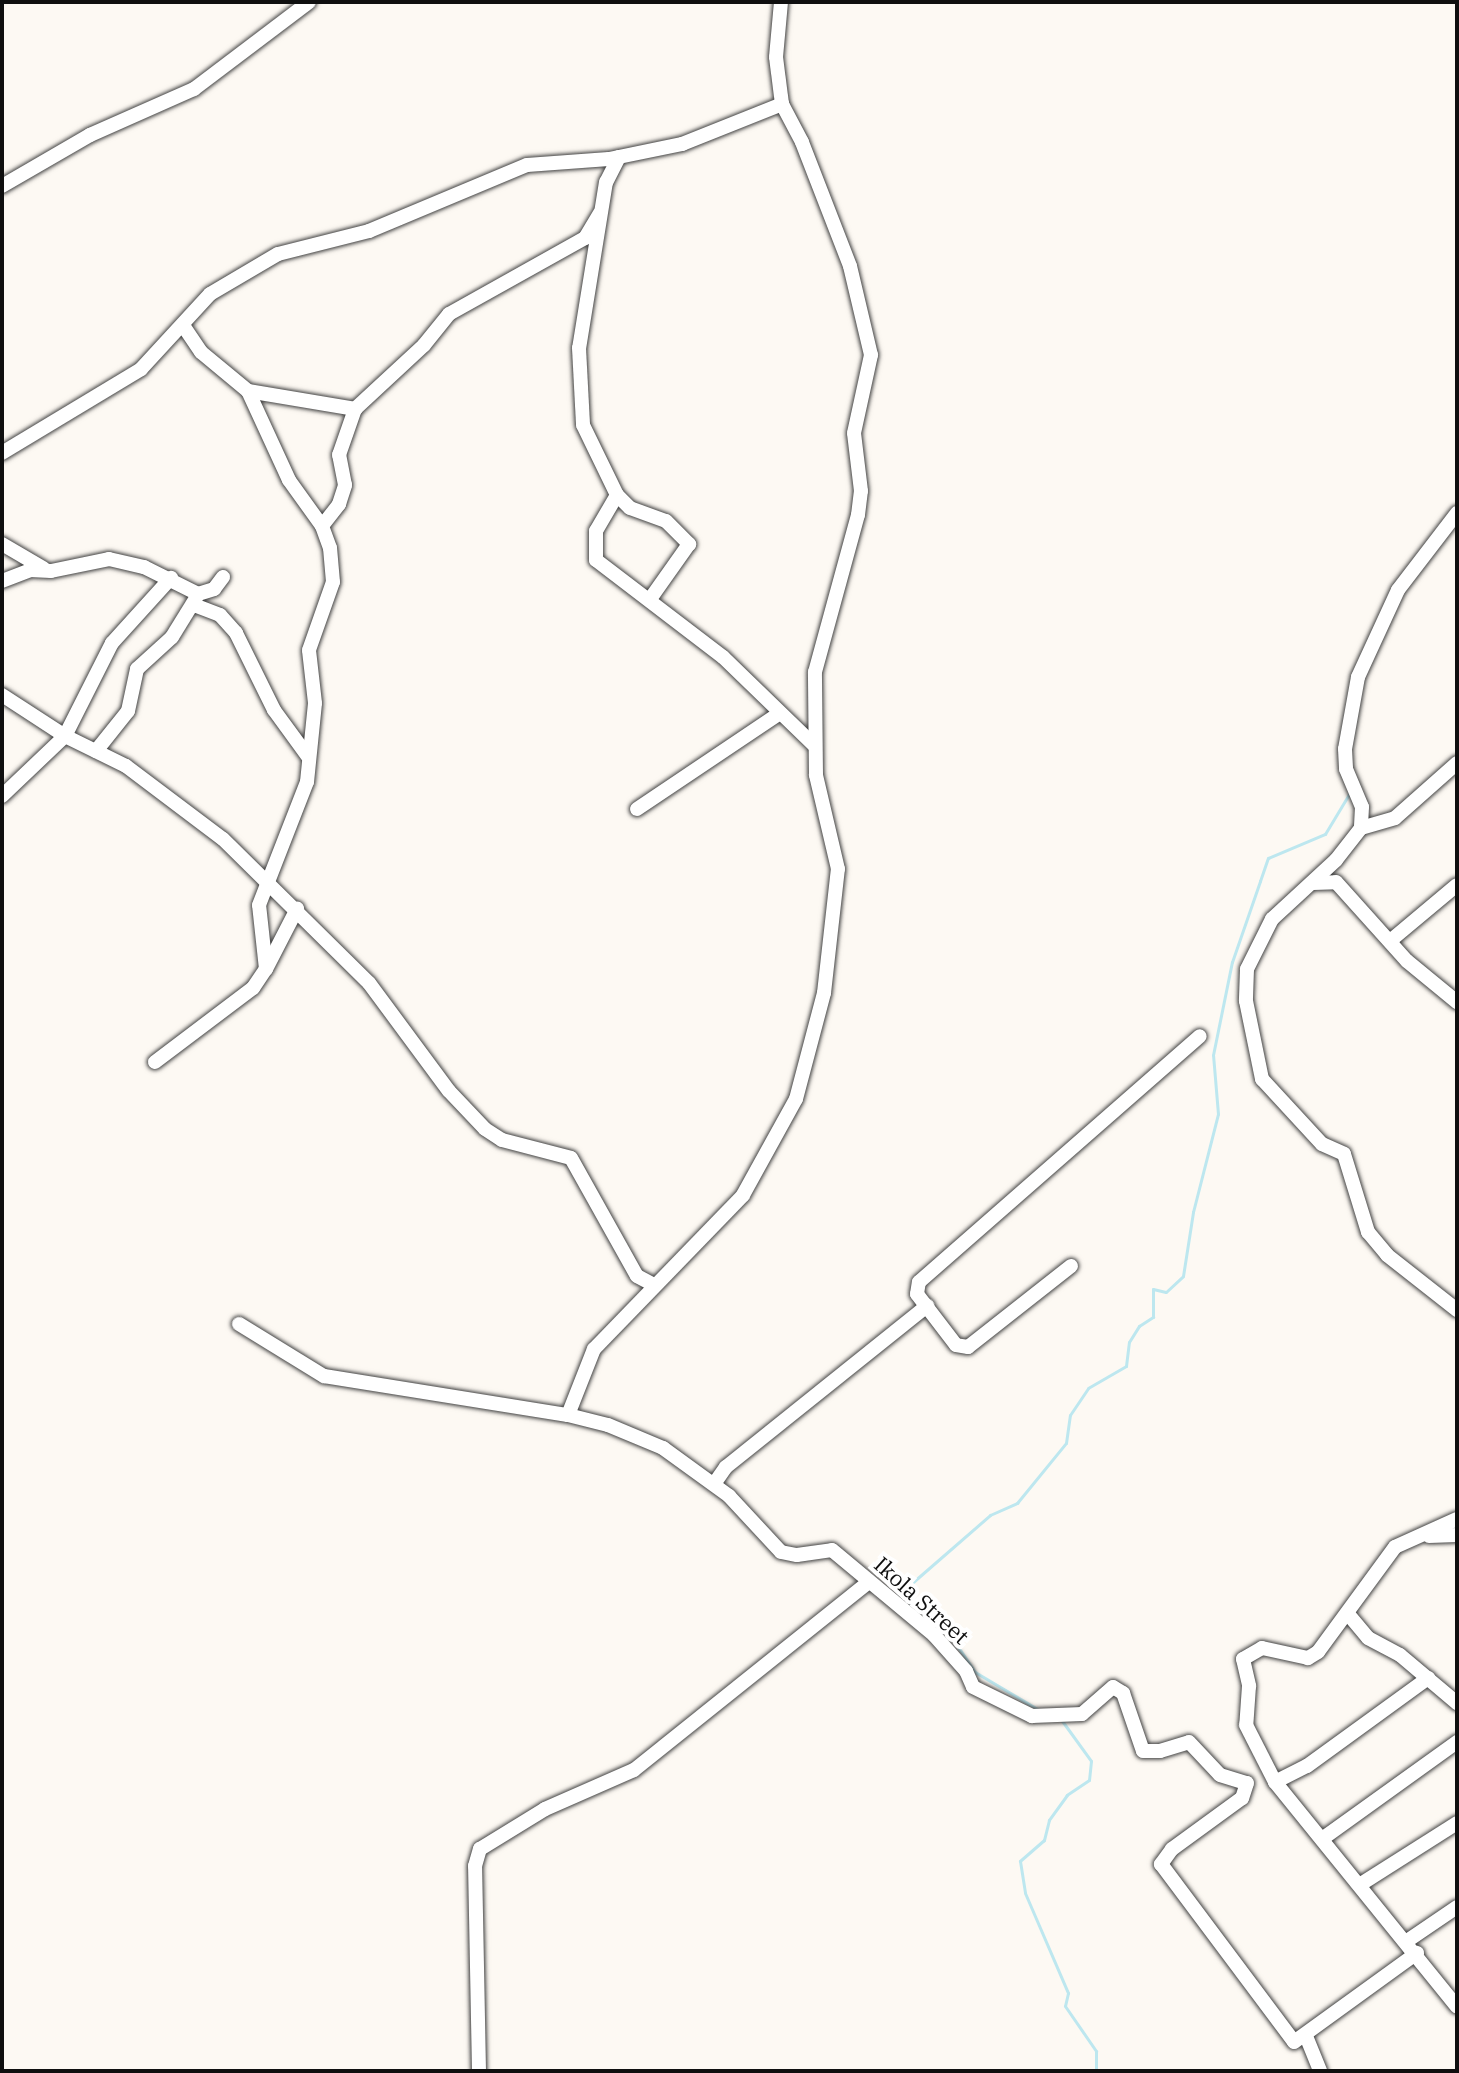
<!DOCTYPE html>
<style>
body{margin:0}
#map{position:relative;width:1459px;height:2073px;overflow:hidden;background:#fdf9f3;font-family:"IBM Plex Serif",serif}
div>[style]{position:absolute}
.stream>*{height:3px;margin:-1.5px;padding:0 1.5px;transform-origin:1.5px;border-radius:1.5px;background:#bde7ef}
.roads{filter:drop-shadow(0 0 2px #424242) drop-shadow(0 0 2px #424242)}
.minor>*{height:14px;margin:-7px;padding:0 7px;transform-origin:7px;border-radius:7px;background:#fff}
span{translate:-50% -50%;white-space:nowrap;text-align:center;line-height:1.15;-webkit-text-stroke:8px #fff;paint-order:stroke}
.street-label{font-size:22px;color:#0f0f0f}
.frame{position:absolute;inset:0;border:4px solid #0f0f0f;pointer-events:none}
</style>
<div id="map">
<div class="stream">
<i style="left:1039px;top:1710px;width:74px;rotate:-149.3deg"></i>
<i style="left:975px;top:1672px;width:55px;rotate:-124deg"></i>
<i style="left:944px;top:1626px;width:45px;rotate:-146deg"></i>
<i style="left:907px;top:1601px;width:12px;rotate:-99deg"></i>
<i style="left:905px;top:1589px;width:113px;rotate:-41deg"></i>
<i style="left:990px;top:1515px;width:30px;rotate:-24deg"></i>
<i style="left:1017px;top:1503px;width:77px;rotate:-50.8deg"></i>
<i style="left:1066px;top:1443px;width:28px;rotate:-82deg"></i>
<i style="left:1070px;top:1415px;width:32px;rotate:-56deg"></i>
<i style="left:1088px;top:1388px;width:44px;rotate:-30.1deg"></i>
<i style="left:1126px;top:1366px;width:24px;rotate:-83deg"></i>
<i style="left:1129px;top:1342px;width:19px;rotate:-58deg"></i>
<i style="left:1139px;top:1326px;width:17px;rotate:-33deg"></i>
<i style="left:1153px;top:1317px;width:28px;rotate:-90deg"></i>
<i style="left:1153px;top:1289px;width:13px;rotate:13deg"></i>
<i style="left:1166px;top:1292px;width:23px;rotate:-43deg"></i>
<i style="left:1183px;top:1276px;width:65px;rotate:-81.1deg"></i>
<i style="left:1193px;top:1212px;width:101px;rotate:-75.7deg"></i>
<i style="left:1218px;top:1114px;width:59px;rotate:-94.8deg"></i>
<i style="left:1213px;top:1055px;width:95px;rotate:-78.5deg"></i>
<i style="left:1232px;top:962px;width:86px;rotate:-70.9deg"></i>
<i style="left:1260px;top:881px;width:24px;rotate:-71deg"></i>
<i style="left:1268px;top:858px;width:62px;rotate:-22.8deg"></i>
<i style="left:1325px;top:834px;width:47px;rotate:-59deg"></i>
<i style="left:1060px;top:1718px;width:53px;rotate:54.2deg"></i>
<i style="left:1091px;top:1761px;width:19px;rotate:96deg"></i>
<i style="left:1089px;top:1780px;width:27px;rotate:146deg"></i>
<i style="left:1067px;top:1795px;width:31px;rotate:126deg"></i>
<i style="left:1049px;top:1820px;width:21px;rotate:104deg"></i>
<i style="left:1044px;top:1840px;width:32px;rotate:139deg"></i>
<i style="left:1020px;top:1861px;width:32px;rotate:81deg"></i>
<i style="left:1025px;top:1893px;width:109px;rotate:66.7deg"></i>
<i style="left:1068px;top:1993px;width:13px;rotate:103deg"></i>
<i style="left:1065px;top:2006px;width:55px;rotate:55.4deg"></i>
<i style="left:1096px;top:2051px;width:20px;rotate:90deg"></i>
</div>
<div class="roads">
<div class="minor">
<i style="left:619px;top:157px;width:28px;rotate:117deg"></i>
<i style="left:606px;top:182px;width:168px;rotate:99.2deg"></i>
<i style="left:579px;top:348px;width:77px;rotate:87deg"></i>
<i style="left:583px;top:425px;width:78px;rotate:64.1deg"></i>
<i style="left:617px;top:495px;width:42px;rotate:120.3deg"></i>
<i style="left:596px;top:531px;width:29px;rotate:90deg"></i>
<i style="left:596px;top:560px;width:160px;rotate:37.4deg"></i>
<i style="left:723px;top:657px;width:128px;rotate:44.1deg"></i>
<i style="left:2px;top:186px;width:102px;rotate:-30.1deg"></i>
<i style="left:90px;top:135px;width:114px;rotate:-23.9deg"></i>
<i style="left:194px;top:89px;width:144px;rotate:-37.1deg"></i>
<i style="left:248px;top:391px;width:109px;rotate:9.5deg"></i>
<i style="left:355px;top:409px;width:94px;rotate:-42.8deg"></i>
<i style="left:424px;top:345px;width:40px;rotate:-51deg"></i>
<i style="left:449px;top:314px;width:156px;rotate:-29.2deg"></i>
<i style="left:585px;top:238px;width:29px;rotate:-59deg"></i>
<i style="left:2px;top:453px;width:162px;rotate:-31.1deg"></i>
<i style="left:141px;top:369px;width:102px;rotate:-47.4deg"></i>
<i style="left:210px;top:294px;width:79px;rotate:-30.5deg"></i>
<i style="left:278px;top:254px;width:94px;rotate:-14.2deg"></i>
<i style="left:369px;top:231px;width:171px;rotate:-22.7deg"></i>
<i style="left:527px;top:165px;width:82px;rotate:-4.2deg"></i>
<i style="left:609px;top:159px;width:75px;rotate:-11.6deg"></i>
<i style="left:682px;top:144px;width:108px;rotate:-21.8deg"></i>
<i style="left:617px;top:495px;width:18px;rotate:45deg"></i>
<i style="left:630px;top:508px;width:38px;rotate:20deg"></i>
<i style="left:666px;top:521px;width:33px;rotate:45deg"></i>
<i style="left:689px;top:544px;width:67px;rotate:125.3deg"></i>
<i style="left:1457px;top:513px;width:97px;rotate:127.5deg"></i>
<i style="left:1398px;top:590px;width:96px;rotate:114.7deg"></i>
<i style="left:1358px;top:677px;width:73px;rotate:100.2deg"></i>
<i style="left:1345px;top:749px;width:20px;rotate:87deg"></i>
<i style="left:1346px;top:769px;width:41px;rotate:67.2deg"></i>
<i style="left:1362px;top:807px;width:21px;rotate:93deg"></i>
<i style="left:1361px;top:828px;width:41px;rotate:128deg"></i>
<i style="left:1336px;top:860px;width:87px;rotate:137.3deg"></i>
<i style="left:1272px;top:919px;width:56px;rotate:116.6deg"></i>
<i style="left:1247px;top:969px;width:32px;rotate:92deg"></i>
<i style="left:1246px;top:1001px;width:80px;rotate:78.4deg"></i>
<i style="left:1262px;top:1079px;width:88px;rotate:47.3deg"></i>
<i style="left:1322px;top:1144px;width:24px;rotate:24deg"></i>
<i style="left:1344px;top:1154px;width:82px;rotate:72.9deg"></i>
<i style="left:1368px;top:1232px;width:30px;rotate:50deg"></i>
<i style="left:1387px;top:1255px;width:89px;rotate:38.2deg"></i>
<i style="left:322px;top:526px;width:28px;rotate:-52deg"></i>
<i style="left:339px;top:504px;width:20px;rotate:-72deg"></i>
<i style="left:345px;top:485px;width:31px;rotate:-101deg"></i>
<i style="left:339px;top:455px;width:49px;rotate:-70.8deg"></i>
<i style="left:2px;top:544px;width:48px;rotate:30.3deg"></i>
<i style="left:2px;top:581px;width:30px;rotate:-21deg"></i>
<i style="left:30px;top:570px;width:21px;rotate:3deg"></i>
<i style="left:51px;top:571px;width:59px;rotate:-11.7deg"></i>
<i style="left:109px;top:559px;width:36px;rotate:13deg"></i>
<i style="left:144px;top:567px;width:60px;rotate:26.6deg"></i>
<i style="left:198px;top:594px;width:17px;rotate:-17deg"></i>
<i style="left:214px;top:589px;width:15px;rotate:-53deg"></i>
<i style="left:194px;top:605px;width:28px;rotate:21deg"></i>
<i style="left:220px;top:615px;width:24px;rotate:48deg"></i>
<i style="left:236px;top:633px;width:86px;rotate:63.7deg"></i>
<i style="left:274px;top:710px;width:59px;rotate:53.9deg"></i>
<i style="left:2px;top:695px;width:75px;rotate:33.1deg"></i>
<i style="left:65px;top:736px;width:68px;rotate:26.2deg"></i>
<i style="left:126px;top:766px;width:121px;rotate:37deg"></i>
<i style="left:223px;top:839px;width:205px;rotate:44.6deg"></i>
<i style="left:369px;top:983px;width:134px;rotate:53.5deg"></i>
<i style="left:449px;top:1091px;width:52px;rotate:46.5deg"></i>
<i style="left:485px;top:1129px;width:20px;rotate:33deg"></i>
<i style="left:502px;top:1140px;width:71px;rotate:14.6deg"></i>
<i style="left:571px;top:1158px;width:135px;rotate:60.8deg"></i>
<i style="left:637px;top:1276px;width:19px;rotate:28deg"></i>
<i style="left:96px;top:751px;width:51px;rotate:-51.3deg"></i>
<i style="left:128px;top:711px;width:43px;rotate:-77.9deg"></i>
<i style="left:137px;top:669px;width:47px;rotate:-42.4deg"></i>
<i style="left:172px;top:637px;width:46px;rotate:-58.4deg"></i>
<i style="left:2px;top:796px;width:87px;rotate:-43.6deg"></i>
<i style="left:65px;top:736px;width:104px;rotate:-63.2deg"></i>
<i style="left:112px;top:643px;width:88px;rotate:-47.8deg"></i>
<i style="left:637px;top:809px;width:172px;rotate:-33.9deg"></i>
<i style="left:1361px;top:828px;width:35px;rotate:-16deg"></i>
<i style="left:1395px;top:818px;width:83px;rotate:-41.6deg"></i>
<i style="left:1313px;top:883px;width:23px;rotate:-2deg"></i>
<i style="left:1336px;top:882px;width:106px;rotate:48.1deg"></i>
<i style="left:1407px;top:961px;width:65px;rotate:39.4deg"></i>
<i style="left:1390px;top:941px;width:87px;rotate:-39.9deg"></i>
<i style="left:266px;top:969px;width:68px;rotate:-62.7deg"></i>
<i style="left:155px;top:1062px;width:123px;rotate:-37.1deg"></i>
<i style="left:253px;top:988px;width:23px;rotate:-56deg"></i>
<i style="left:266px;top:969px;width:64px;rotate:-96.2deg"></i>
<i style="left:259px;top:905px;width:132px;rotate:-68.7deg"></i>
<i style="left:307px;top:782px;width:79px;rotate:-84.2deg"></i>
<i style="left:315px;top:703px;width:53px;rotate:-96.5deg"></i>
<i style="left:309px;top:650px;width:72px;rotate:-70.6deg"></i>
<i style="left:333px;top:582px;width:34px;rotate:-95deg"></i>
<i style="left:330px;top:548px;width:23px;rotate:-110deg"></i>
<i style="left:322px;top:526px;width:57px;rotate:-125.7deg"></i>
<i style="left:289px;top:480px;width:98px;rotate:-114.7deg"></i>
<i style="left:248px;top:391px;width:61px;rotate:-140.3deg"></i>
<i style="left:201px;top:352px;width:32px;rotate:-124deg"></i>
<i style="left:1071px;top:1266px;width:131px;rotate:141.8deg"></i>
<i style="left:968px;top:1347px;width:12px;rotate:-171deg"></i>
<i style="left:956px;top:1345px;width:64px;rotate:-127.4deg"></i>
<i style="left:917px;top:1294px;width:12px;rotate:-81deg"></i>
<i style="left:919px;top:1282px;width:373px;rotate:-41.2deg"></i>
<i style="left:239px;top:1324px;width:100px;rotate:31.5deg"></i>
<i style="left:324px;top:1376px;width:247px;rotate:9.1deg"></i>
<i style="left:568px;top:1415px;width:41px;rotate:14deg"></i>
<i style="left:608px;top:1425px;width:60px;rotate:22.7deg"></i>
<i style="left:663px;top:1448px;width:82px;rotate:36deg"></i>
<i style="left:729px;top:1496px;width:76px;rotate:47.1deg"></i>
<i style="left:781px;top:1552px;width:16px;rotate:11deg"></i>
<i style="left:797px;top:1555px;width:35px;rotate:-8deg"></i>
<i style="left:832px;top:1550px;width:133px;rotate:39.8deg"></i>
<i style="left:934px;top:1635px;width:48px;rotate:48.4deg"></i>
<i style="left:966px;top:1671px;width:17px;rotate:66deg"></i>
<i style="left:973px;top:1687px;width:66px;rotate:26.2deg"></i>
<i style="left:1032px;top:1716px;width:50px;rotate:-2.3deg"></i>
<i style="left:1082px;top:1714px;width:41px;rotate:-41.1deg"></i>
<i style="left:1113px;top:1687px;width:12px;rotate:31deg"></i>
<i style="left:1123px;top:1693px;width:61px;rotate:71deg"></i>
<i style="left:1143px;top:1751px;width:17px"></i>
<i style="left:1160px;top:1751px;width:30px;rotate:-17deg"></i>
<i style="left:1189px;top:1742px;width:45px;rotate:46.8deg"></i>
<i style="left:1220px;top:1775px;width:28px;rotate:17deg"></i>
<i style="left:1247px;top:1783px;width:16px;rotate:108deg"></i>
<i style="left:1242px;top:1798px;width:87px;rotate:143.9deg"></i>
<i style="left:1172px;top:1849px;width:19px;rotate:126deg"></i>
<i style="left:1161px;top:1864px;width:222px;rotate:53.2deg"></i>
<i style="left:1294px;top:2042px;width:152px;rotate:-35.9deg"></i>
<i style="left:568px;top:1415px;width:71px;rotate:-68.5deg"></i>
<i style="left:594px;top:1349px;width:214px;rotate:-45.9deg"></i>
<i style="left:743px;top:1195px;width:110px;rotate:-61.1deg"></i>
<i style="left:796px;top:1099px;width:110px;rotate:-75.2deg"></i>
<i style="left:824px;top:993px;width:125px;rotate:-83.6deg"></i>
<i style="left:838px;top:869px;width:97px;rotate:-103.2deg"></i>
<i style="left:816px;top:775px;width:103px;rotate:-90.6deg"></i>
<i style="left:815px;top:672px;width:163px;rotate:-74.7deg"></i>
<i style="left:858px;top:515px;width:24px;rotate:-83deg"></i>
<i style="left:861px;top:491px;width:58px;rotate:-96.9deg"></i>
<i style="left:854px;top:433px;width:80px;rotate:-77.7deg"></i>
<i style="left:871px;top:355px;width:91px;rotate:-103.3deg"></i>
<i style="left:850px;top:266px;width:133px;rotate:-111.2deg"></i>
<i style="left:802px;top:142px;width:43px;rotate:-117.8deg"></i>
<i style="left:782px;top:104px;width:47px;rotate:-97.3deg"></i>
<i style="left:776px;top:57px;width:55px;rotate:-84.8deg"></i>
<i style="left:714px;top:1484px;width:21px;rotate:-55deg"></i>
<i style="left:726px;top:1467px;width:258px;rotate:-38.7deg"></i>
<i style="left:1457px;top:1519px;width:68px;rotate:155.7deg"></i>
<i style="left:1395px;top:1547px;width:130px;rotate:126.3deg"></i>
<i style="left:1318px;top:1652px;width:12px;rotate:149deg"></i>
<i style="left:1308px;top:1658px;width:47px;rotate:-167.7deg"></i>
<i style="left:1262px;top:1648px;width:22px;rotate:150deg"></i>
<i style="left:1243px;top:1659px;width:28px;rotate:77deg"></i>
<i style="left:1249px;top:1686px;width:39px;rotate:94deg"></i>
<i style="left:1246px;top:1725px;width:64px;rotate:63deg"></i>
<i style="left:1275px;top:1782px;width:289px;rotate:51deg"></i>
<i style="left:1429px;top:1536px;width:28px;rotate:-2deg"></i>
<i style="left:1348px;top:1614px;width:31px;rotate:50deg"></i>
<i style="left:1368px;top:1638px;width:36px;rotate:28deg"></i>
<i style="left:1400px;top:1655px;width:75px;rotate:40.1deg"></i>
<i style="left:1275px;top:1782px;width:36px;rotate:-27deg"></i>
<i style="left:1307px;top:1766px;width:150px;rotate:-36deg"></i>
<i style="left:1322px;top:1839px;width:166px;rotate:-35.7deg"></i>
<i style="left:1361px;top:1884px;width:114px;rotate:-32.4deg"></i>
<i style="left:1407px;top:1941px;width:60px;rotate:-34.2deg"></i>
<i style="left:1306px;top:2036px;width:38px;rotate:68deg"></i>
<i style="left:479px;top:2071px;width:205px;rotate:-91.1deg"></i>
<i style="left:475px;top:1866px;width:18px;rotate:-74deg"></i>
<i style="left:480px;top:1849px;width:76px;rotate:-31.6deg"></i>
<i style="left:545px;top:1809px;width:97px;rotate:-23.7deg"></i>
<i style="left:634px;top:1770px;width:301px;rotate:-38.7deg"></i>
</div>
</div>
<div class="street-label">
<span style="left:922px;top:1600px;rotate:42deg">Ikola Street</span>
</div>
<div class="frame"></div>
</div>
